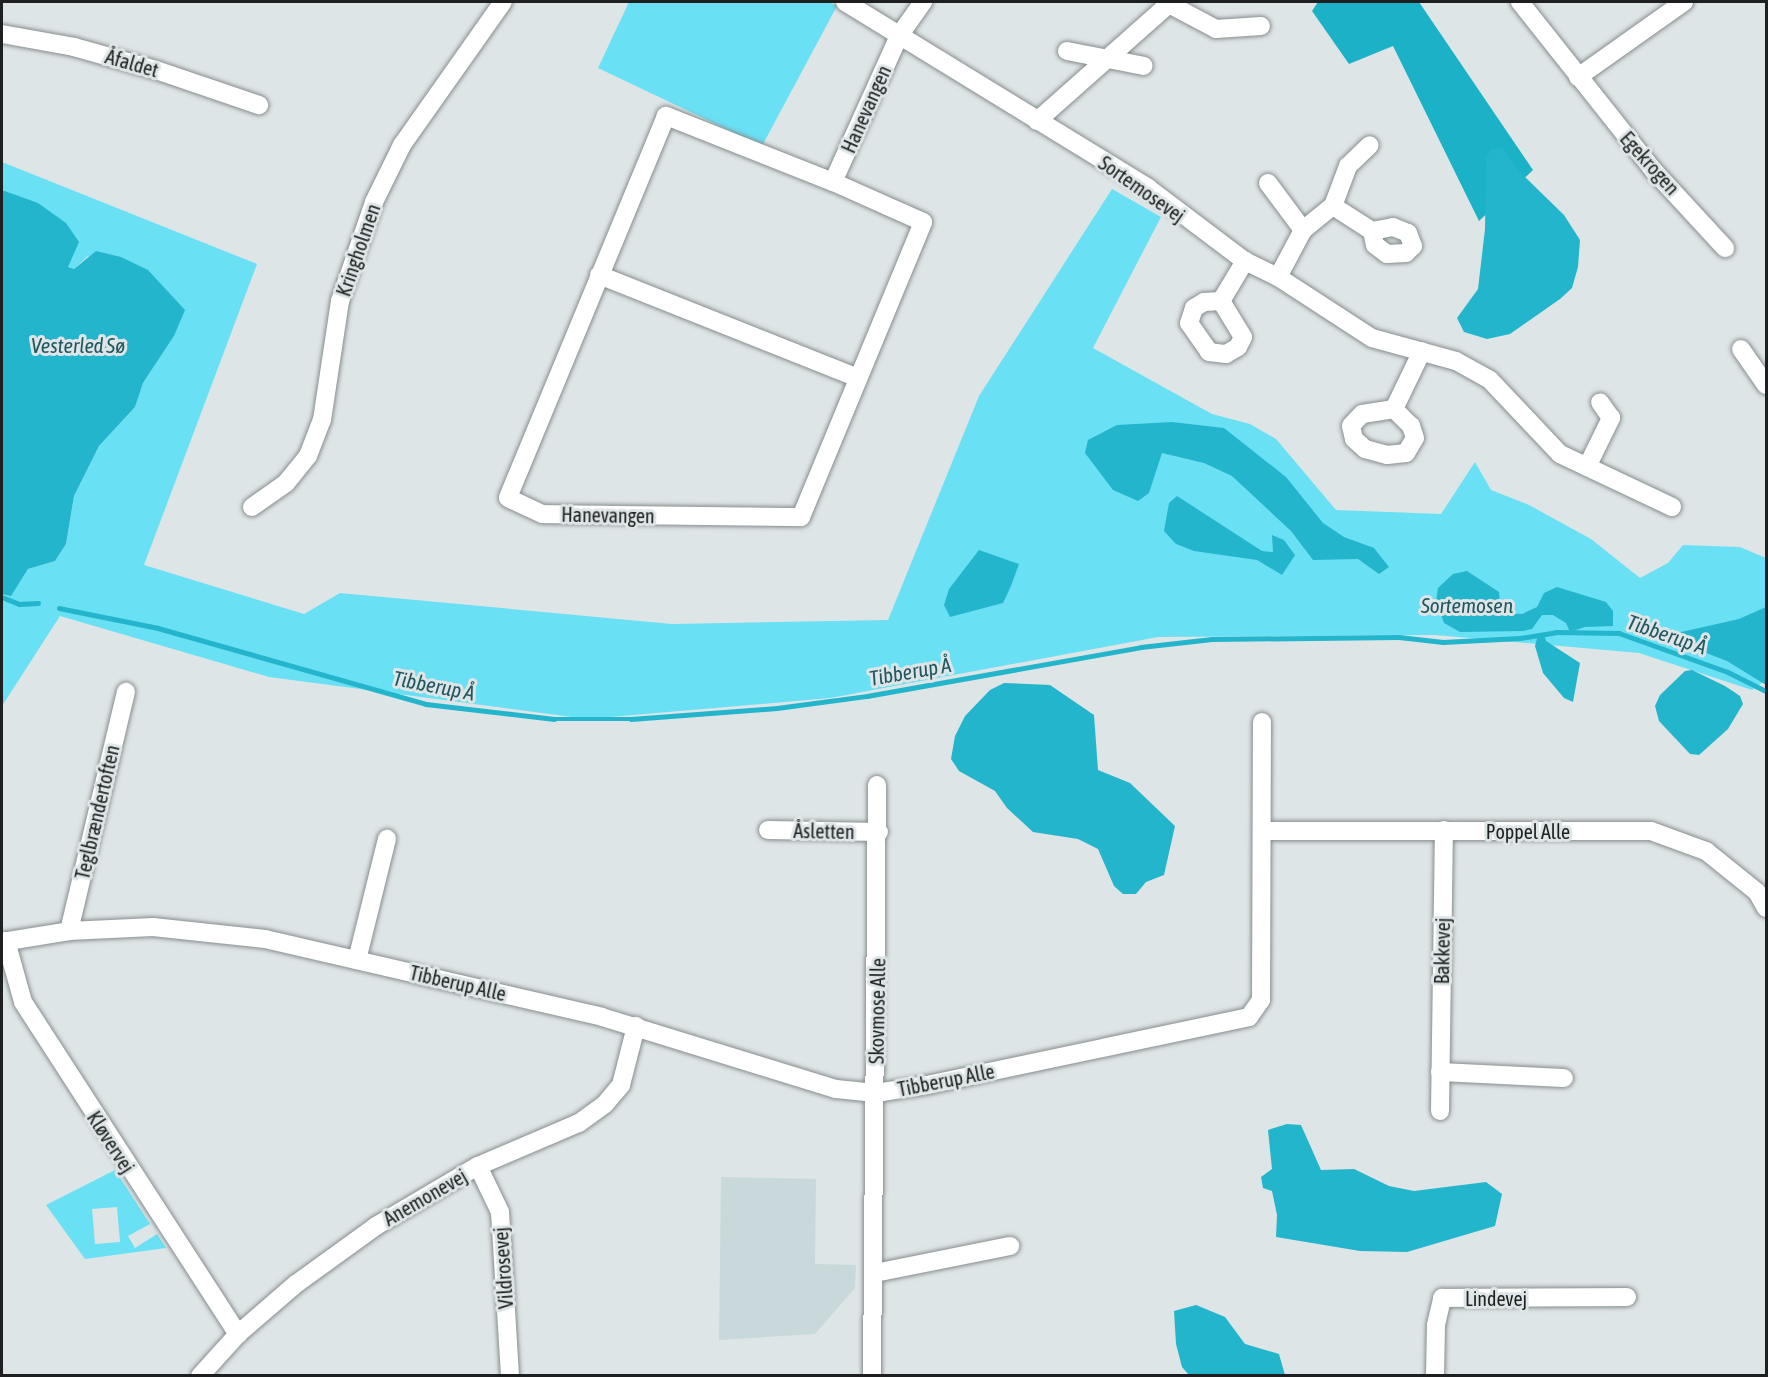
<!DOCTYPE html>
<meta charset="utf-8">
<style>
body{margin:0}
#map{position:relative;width:1768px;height:1377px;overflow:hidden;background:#dee5e6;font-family:"Asap Condensed",sans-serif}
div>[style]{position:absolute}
.built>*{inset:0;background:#c9d8db}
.green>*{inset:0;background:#6ae0f4}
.forest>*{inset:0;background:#1bb1c7}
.water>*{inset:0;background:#23b5cb}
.stream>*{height:4.5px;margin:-2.25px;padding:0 2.25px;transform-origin:2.25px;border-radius:2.25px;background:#23b5cb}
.roads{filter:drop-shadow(0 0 2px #878d8e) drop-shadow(0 0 2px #878d8e)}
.minor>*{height:18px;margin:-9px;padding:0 9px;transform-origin:9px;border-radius:9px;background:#fff}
span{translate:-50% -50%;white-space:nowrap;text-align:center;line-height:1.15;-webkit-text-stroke:6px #dee5e6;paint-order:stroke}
.street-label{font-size:20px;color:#1d1f20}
.water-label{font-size:21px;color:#205760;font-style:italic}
.frame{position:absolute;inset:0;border:3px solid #1d1f20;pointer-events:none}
</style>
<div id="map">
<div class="built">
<i style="clip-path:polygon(721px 1177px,816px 1179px,815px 1264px,856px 1265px,855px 1288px,815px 1334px,719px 1340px)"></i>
</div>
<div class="green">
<i style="clip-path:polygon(629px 2px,829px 2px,837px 6px,762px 146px,598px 68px)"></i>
<i style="clip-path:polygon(2px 162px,257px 264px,144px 565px,304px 614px,340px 593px,672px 624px,888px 620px,979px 396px,1112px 189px,1161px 217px,1093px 348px,1212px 414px,1250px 424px,1276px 439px,1336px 510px,1441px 514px,1475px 462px,1491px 490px,1529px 505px,1591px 539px,1640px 578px,1668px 563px,1683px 545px,1740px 547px,1766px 558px,1766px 680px,1752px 690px,1639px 653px,1435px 635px,1158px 637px,830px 698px,587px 719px,269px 677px,60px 616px,2px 706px,2px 594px,11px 595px,28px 569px,55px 561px,66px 544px,74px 496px,99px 446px,135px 407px,143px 383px,174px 336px,88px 256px,74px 269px,68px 267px,69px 260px,38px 204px,2px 190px)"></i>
<i style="clip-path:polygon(evenodd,115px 1170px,150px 1224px,128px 1236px,135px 1248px,157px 1234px,166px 1248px,85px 1259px,46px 1205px,115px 1170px,117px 1207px,120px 1242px,95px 1244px,92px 1209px,117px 1207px)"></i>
</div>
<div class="forest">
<i style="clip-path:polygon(1318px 2px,1419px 2px,1533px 170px,1479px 221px,1393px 46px,1349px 64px,1312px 11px)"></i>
</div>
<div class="water">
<i style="clip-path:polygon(1502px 148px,1521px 173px,1564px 215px,1580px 240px,1578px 267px,1572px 288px,1560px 299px,1510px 334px,1487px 339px,1464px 332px,1457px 318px,1478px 289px,1485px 229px,1486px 159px,1491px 149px)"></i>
<i style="clip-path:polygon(2px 190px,38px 203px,66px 223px,79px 242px,68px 267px,74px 269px,96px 251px,121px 257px,148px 270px,185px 310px,174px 336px,143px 383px,135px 407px,99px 446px,74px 496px,66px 544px,55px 561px,28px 569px,11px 596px,2px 594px)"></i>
<i style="clip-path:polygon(1172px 422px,1224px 428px,1286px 477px,1323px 523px,1344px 537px,1374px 548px,1389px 567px,1379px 574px,1358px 559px,1313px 560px,1291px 531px,1232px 476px,1204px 463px,1162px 453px,1149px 493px,1138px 501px,1113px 490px,1085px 453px,1088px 440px,1117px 425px)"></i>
<i style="clip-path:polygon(1177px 496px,1262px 551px,1273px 552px,1272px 535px,1284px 540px,1295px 555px,1282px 575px,1257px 560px,1194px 551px,1176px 544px,1164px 531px,1169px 503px)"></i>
<i style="clip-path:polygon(979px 550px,1019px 564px,1011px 586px,1003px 603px,950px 617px,944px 605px,949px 589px)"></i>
<i style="clip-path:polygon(1467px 571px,1499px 592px,1501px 613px,1522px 614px,1537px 607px,1544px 593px,1557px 587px,1606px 602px,1613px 611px,1613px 626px,1585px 627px,1570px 632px,1566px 623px,1553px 615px,1542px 615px,1532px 629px,1523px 631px,1460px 632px,1444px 623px,1436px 601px,1438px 588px,1453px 574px)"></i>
<i style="clip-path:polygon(1766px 607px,1766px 685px,1727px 661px,1686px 645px,1673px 644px,1668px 635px,1739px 619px)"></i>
<i style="clip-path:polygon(1544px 634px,1546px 641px,1580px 663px,1573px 702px,1564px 698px,1543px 673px,1535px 646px,1538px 635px)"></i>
<i style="clip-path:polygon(1692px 670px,1725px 686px,1740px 696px,1743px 704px,1728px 729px,1699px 755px,1690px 754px,1659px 721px,1655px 706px,1660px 695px,1685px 671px)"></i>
<i style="clip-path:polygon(1004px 683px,1050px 685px,1094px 715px,1098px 770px,1130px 783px,1175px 826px,1164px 875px,1146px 882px,1136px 894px,1123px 894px,1114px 886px,1098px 849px,1078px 839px,1033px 832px,1007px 808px,995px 791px,959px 771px,951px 759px,955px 736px,965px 716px,990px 690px)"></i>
<i style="clip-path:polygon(1287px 1124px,1301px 1125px,1321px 1170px,1354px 1169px,1389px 1186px,1414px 1191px,1486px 1182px,1502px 1194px,1495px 1226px,1407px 1252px,1360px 1251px,1276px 1237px,1277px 1215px,1272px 1191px,1263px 1188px,1261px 1177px,1272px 1169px,1268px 1130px)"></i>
<i style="clip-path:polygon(1196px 1305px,1225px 1317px,1245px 1344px,1279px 1354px,1285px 1375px,1189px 1375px,1182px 1367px,1176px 1344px,1174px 1311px)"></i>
</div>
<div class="stream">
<i style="left:2px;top:597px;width:18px;rotate:22deg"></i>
<i style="left:19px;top:604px;width:19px;rotate:-3deg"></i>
<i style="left:59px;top:608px;width:101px;rotate:11.4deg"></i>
<i style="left:158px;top:628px;width:279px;rotate:15.8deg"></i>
<i style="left:426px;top:704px;width:129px;rotate:6.7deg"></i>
<i style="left:554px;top:719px;width:77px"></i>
<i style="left:631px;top:719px;width:146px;rotate:-4.3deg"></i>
<i style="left:777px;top:708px;width:91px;rotate:-7.6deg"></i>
<i style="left:867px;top:696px;width:278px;rotate:-10.1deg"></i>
<i style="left:1141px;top:647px;width:71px;rotate:-6.4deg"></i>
<i style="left:1212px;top:639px;width:187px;rotate:-0.6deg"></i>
<i style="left:1399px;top:637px;width:44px;rotate:6.5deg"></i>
<i style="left:1443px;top:642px;width:77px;rotate:-3deg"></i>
<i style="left:1520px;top:638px;width:36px;rotate:-9deg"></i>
<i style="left:1556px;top:632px;width:63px;rotate:0.9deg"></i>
<i style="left:1619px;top:633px;width:116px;rotate:19.7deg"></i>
<i style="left:1728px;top:672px;width:42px;rotate:26.6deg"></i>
</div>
<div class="roads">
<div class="minor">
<i style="left:845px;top:2px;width:356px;rotate:31.5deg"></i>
<i style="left:1148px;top:188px;width:121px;rotate:37deg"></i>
<i style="left:1245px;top:261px;width:37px;rotate:26deg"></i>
<i style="left:1278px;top:277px;width:112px;rotate:33deg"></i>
<i style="left:1372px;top:338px;width:87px;rotate:15.3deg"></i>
<i style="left:1456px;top:361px;width:39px;rotate:29deg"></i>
<i style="left:1490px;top:380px;width:102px;rotate:46.6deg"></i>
<i style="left:1560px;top:454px;width:124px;rotate:25.3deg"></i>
<i style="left:1520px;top:2px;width:216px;rotate:51.6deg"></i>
<i style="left:1654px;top:171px;width:105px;rotate:47.3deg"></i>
<i style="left:1169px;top:4px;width:53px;rotate:28deg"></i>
<i style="left:1216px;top:29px;width:45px;rotate:-3.8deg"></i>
<i style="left:2px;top:34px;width:73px;rotate:10.2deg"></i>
<i style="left:74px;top:47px;width:85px;rotate:15.7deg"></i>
<i style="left:156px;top:70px;width:109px;rotate:18.8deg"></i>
<i style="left:1067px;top:51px;width:78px;rotate:11deg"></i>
<i style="left:1578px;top:77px;width:130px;rotate:-35.3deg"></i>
<i style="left:1037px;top:121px;width:179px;rotate:-41.6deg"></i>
<i style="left:833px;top:182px;width:180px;rotate:-158.4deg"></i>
<i style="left:666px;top:116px;width:413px;rotate:112.5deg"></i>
<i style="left:508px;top:498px;width:38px;rotate:25deg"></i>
<i style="left:543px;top:514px;width:258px;rotate:0.7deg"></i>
<i style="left:801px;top:517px;width:319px;rotate:-67.5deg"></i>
<i style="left:923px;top:222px;width:98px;rotate:-156deg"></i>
<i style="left:833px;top:182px;width:160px;rotate:-65.7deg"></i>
<i style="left:899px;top:36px;width:42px;rotate:-54.8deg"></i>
<i style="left:1268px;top:183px;width:59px;rotate:53.3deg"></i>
<i style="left:1333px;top:206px;width:46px;rotate:32.7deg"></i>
<i style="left:1372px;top:231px;width:14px;rotate:78deg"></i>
<i style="left:1375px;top:245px;width:15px;rotate:37deg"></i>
<i style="left:1387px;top:254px;width:19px;rotate:-3deg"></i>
<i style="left:1406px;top:253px;width:10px;rotate:-45deg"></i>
<i style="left:1413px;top:246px;width:14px;rotate:-111deg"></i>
<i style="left:1408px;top:233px;width:16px;rotate:-158deg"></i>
<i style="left:1393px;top:227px;width:21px;rotate:169deg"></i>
<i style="left:599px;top:275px;width:279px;rotate:21.7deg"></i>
<i style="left:1278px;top:277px;width:53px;rotate:-62deg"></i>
<i style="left:1303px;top:230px;width:38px;rotate:-39deg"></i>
<i style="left:1333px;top:206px;width:43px;rotate:-69.4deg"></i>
<i style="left:1348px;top:166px;width:30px;rotate:-44deg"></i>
<i style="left:1221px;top:301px;width:17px;rotate:177deg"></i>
<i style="left:1204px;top:302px;width:12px;rotate:149deg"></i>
<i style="left:1194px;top:308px;width:16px;rotate:108deg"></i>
<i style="left:1189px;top:323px;width:35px;rotate:55deg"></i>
<i style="left:1209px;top:352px;width:17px;rotate:7deg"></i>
<i style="left:1226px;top:354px;width:14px;rotate:-30deg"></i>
<i style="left:1238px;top:347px;width:11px;rotate:-63deg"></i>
<i style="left:1243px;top:337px;width:42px;rotate:-121.4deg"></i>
<i style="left:1221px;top:301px;width:47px;rotate:-59deg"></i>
<i style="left:1741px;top:349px;width:44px;rotate:55.2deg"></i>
<i style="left:1394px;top:409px;width:32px;rotate:171deg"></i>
<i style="left:1362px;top:414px;width:16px;rotate:133deg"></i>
<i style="left:1351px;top:426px;width:13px;rotate:77deg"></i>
<i style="left:1354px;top:439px;width:15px;rotate:42deg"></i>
<i style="left:1365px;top:449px;width:23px;rotate:15deg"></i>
<i style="left:1387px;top:455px;width:19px;rotate:-6deg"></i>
<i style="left:1406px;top:453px;width:17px;rotate:-59deg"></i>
<i style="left:1415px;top:438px;width:13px;rotate:-108deg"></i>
<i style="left:1411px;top:426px;width:24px;rotate:-135deg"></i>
<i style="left:1394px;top:409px;width:64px;rotate:-64.2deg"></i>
<i style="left:1587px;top:467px;width:55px;rotate:-63.9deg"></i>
<i style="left:1611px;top:418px;width:19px;rotate:-125deg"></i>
<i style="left:252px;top:507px;width:42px;rotate:-35.2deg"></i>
<i style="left:286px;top:483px;width:35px;rotate:-51deg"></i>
<i style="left:308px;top:456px;width:39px;rotate:-69deg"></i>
<i style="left:322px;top:420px;width:120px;rotate:-81.4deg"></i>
<i style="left:340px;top:301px;width:105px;rotate:-71deg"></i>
<i style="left:374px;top:202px;width:64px;rotate:-63.8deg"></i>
<i style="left:402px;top:145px;width:175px;rotate:-54.8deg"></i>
<i style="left:768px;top:830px;width:111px;rotate:1deg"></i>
<i style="left:1263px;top:831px;width:388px"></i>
<i style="left:1651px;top:831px;width:59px;rotate:20deg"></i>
<i style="left:1706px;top:851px;width:65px;rotate:38.8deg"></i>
<i style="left:1757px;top:892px;width:18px;rotate:61deg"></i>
<i style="left:69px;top:931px;width:246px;rotate:-76.6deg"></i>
<i style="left:6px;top:941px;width:63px;rotate:74.4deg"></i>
<i style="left:23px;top:1002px;width:396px;rotate:57.1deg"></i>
<i style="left:2px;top:942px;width:68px;rotate:-9.3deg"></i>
<i style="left:69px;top:931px;width:84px;rotate:-2.7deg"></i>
<i style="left:153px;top:927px;width:113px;rotate:6.1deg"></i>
<i style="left:265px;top:939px;width:346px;rotate:13deg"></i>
<i style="left:602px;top:1017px;width:245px;rotate:17.1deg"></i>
<i style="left:836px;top:1089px;width:40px;rotate:5.7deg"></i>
<i style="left:876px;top:1093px;width:52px;rotate:-8.9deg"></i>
<i style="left:927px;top:1085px;width:329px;rotate:-11.9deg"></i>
<i style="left:1249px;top:1017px;width:21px;rotate:-55deg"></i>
<i style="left:1261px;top:1000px;width:278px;rotate:-89.8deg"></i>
<i style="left:357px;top:960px;width:125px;rotate:-76.1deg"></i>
<i style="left:1440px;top:1072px;width:124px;rotate:2.8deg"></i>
<i style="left:1440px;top:1111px;width:281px;rotate:-89.2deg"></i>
<i style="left:478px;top:1166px;width:51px;rotate:64.4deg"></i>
<i style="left:500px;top:1212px;width:164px;rotate:86.5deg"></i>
<i style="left:875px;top:1273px;width:138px;rotate:-11.3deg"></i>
<i style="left:200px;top:1376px;width:57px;rotate:-47.9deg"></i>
<i style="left:238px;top:1334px;width:77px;rotate:-40.8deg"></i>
<i style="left:296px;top:1284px;width:99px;rotate:-35.9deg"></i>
<i style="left:376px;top:1226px;width:118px;rotate:-30.5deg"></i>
<i style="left:478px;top:1166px;width:110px;rotate:-23.1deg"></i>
<i style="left:579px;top:1123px;width:32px;rotate:-36deg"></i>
<i style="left:605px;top:1104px;width:25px;rotate:-50deg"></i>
<i style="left:621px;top:1085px;width:61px;rotate:-75.7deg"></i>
<i style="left:872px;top:1376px;width:591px;rotate:-89.52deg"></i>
<i style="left:1435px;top:1376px;width:51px;rotate:-88.9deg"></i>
<i style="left:1436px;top:1325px;width:28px;rotate:-77deg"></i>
<i style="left:1442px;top:1298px;width:185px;rotate:-0.3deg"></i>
</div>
</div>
<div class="street-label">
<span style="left:132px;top:63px;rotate:16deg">Åfaldet</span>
<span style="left:866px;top:109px;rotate:-66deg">Hanevangen</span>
<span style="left:1650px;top:163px;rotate:48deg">Egekrogen</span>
<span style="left:1142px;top:189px;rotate:35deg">Sortemosevej</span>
<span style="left:358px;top:250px;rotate:-71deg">Kringholmen</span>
<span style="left:608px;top:515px;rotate:1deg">Hanevangen</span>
<span style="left:97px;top:812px;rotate:-77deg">Teglbrændertoften</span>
<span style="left:824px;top:831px;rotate:1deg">Åsletten</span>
<span style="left:1528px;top:831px">Poppel Alle</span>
<span style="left:1442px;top:951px;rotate:-89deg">Bakkevej</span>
<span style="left:458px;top:983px;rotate:13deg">Tibberup Alle</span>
<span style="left:877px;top:1011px;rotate:-89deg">Skovmose Alle</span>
<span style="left:946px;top:1080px;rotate:-11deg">Tibberup Alle</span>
<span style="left:111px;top:1142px;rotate:57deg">Kløvervej</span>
<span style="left:425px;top:1197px;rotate:-30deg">Anemonevej</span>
<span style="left:503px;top:1268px;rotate:-94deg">Vildrosevej</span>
<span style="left:1496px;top:1298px">Lindevej</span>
</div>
<div class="water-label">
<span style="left:78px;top:345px">Vesterled Sø</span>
<span style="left:1467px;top:605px">Sortemosen</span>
<span style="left:1667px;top:634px;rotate:19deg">Tibberup Å</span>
<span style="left:910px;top:671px;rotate:-10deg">Tibberup Å</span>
<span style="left:434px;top:685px;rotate:11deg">Tibberup Å</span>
</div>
<div class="frame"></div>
</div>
